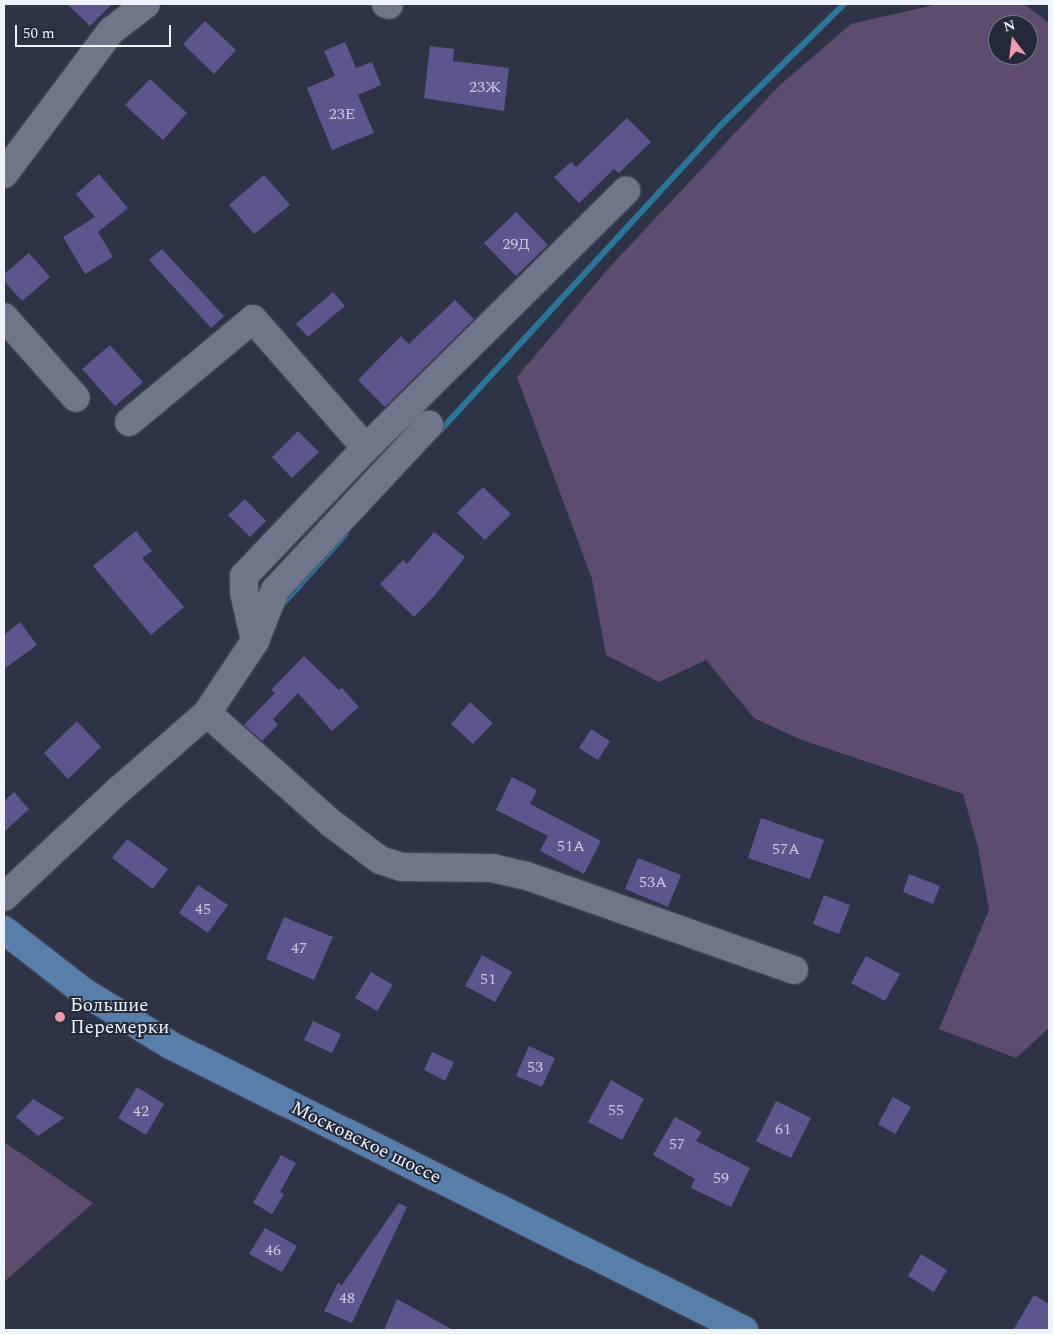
<!DOCTYPE html>
<meta charset="utf-8">
<style>
body{margin:0}
#map{position:relative;width:1053px;height:1334px;overflow:hidden;background:#2e3445;font-family:Spectral,serif}
div>[style]{position:absolute}
.green>*{inset:0;background:#5d4c6d}
.stream>*{height:6px;margin:-3px;padding:0 3px;transform-origin:3px;border-radius:3px;background:#2b7598}
.building>*{inset:0;background:#5d558e}
.roads{filter:drop-shadow(0 0 1px #4a4f5e) drop-shadow(0 0 1px #4a4f5e)}
.minor>*{height:28px;margin:-14px;padding:0 14px;transform-origin:14px;border-radius:14px;background:#6f768a}
.major>*{height:28px;margin:-14px;padding:0 14px;transform-origin:14px;border-radius:14px;background:#587eac}
.dots>*{width:14px;height:14px;translate:-50% -50%;box-sizing:border-box;border:2px solid #242a3a;border-radius:50%}
span{translate:-50% -50%;white-space:nowrap;text-align:center;line-height:1.15;-webkit-text-stroke:4px #242a3a;paint-order:stroke}
.number-label{font-size:16px;color:#cacce2}
.number-label span{-webkit-text-stroke-width:0}
.poi-label{font-size:19px;color:#eff3fe}
.left{translate:0 -50%;text-align:left}
.street-label{font-size:19px;color:#eff3fe}
.frame{position:absolute;inset:0;border:5px solid #eff3fe;pointer-events:none}
.north{position:absolute;left:988px;top:15px;width:50px;height:50px;box-sizing:border-box;background:#242a3a;border:1px solid #757a88;border-radius:50%;rotate:345deg;font-size:14px;font-weight:700;line-height:20px;text-align:center;color:#eff3fe}
.north::after{content:'';display:block;margin:auto;width:18px;height:22px;background:#f29aaf;clip-path:polygon(50% 0,100% 100%,50% 72%,0 100%)}
.scale{position:absolute;left:15px;top:25px;width:156px;height:22px;box-sizing:border-box;border:2px solid #eff3fe;border-top:0;padding-left:6px;font-size:15px;line-height:18px;white-space:nowrap;color:#eff3fe;-webkit-text-stroke:4px #242a3a;paint-order:stroke}
</style>
<div id="map">
<div class="green">
<i style="clip-path:polygon(evenodd,938px 4px,1024px 4px,1049px 23px,1049px 1028px,1016px 1058px,939px 1029px,989px 910px,978px 847px,963px 794px,799px 739px,754px 718px,706px 660px,659px 682px,606px 655px,592px 579px,517px 377px,608px 269px,780px 85px,851px 24px,938px 4px,998px 25px,1028px 25px,1028px 55px,998px 55px,998px 25px)"></i>
<i style="clip-path:polygon(4px 1142px,93px 1203px,4px 1282px)"></i>
</div>
<div class="stream">
<i style="left:437px;top:434px;width:420px;rotate:-47.4deg"></i>
<i style="left:721px;top:125px;width:173px;rotate:-44.5deg"></i>
<i style="left:281px;top:606px;width:96px;rotate:-48deg"></i>
</div>
<div class="building">
<i style="clip-path:polygon(67px 4px,112px 4px,90px 26px)"></i>
<i style="clip-path:polygon(205px 21px,236px 50px,214px 74px,183px 44px)"></i>
<i style="clip-path:polygon(345px 42px,356px 68px,372px 62px,381px 85px,358px 95px,374px 133px,332px 150px,307px 88px,335px 76px,324px 51px)"></i>
<i style="clip-path:polygon(430px 46px,454px 49px,453px 61px,509px 68px,504px 111px,424px 98px)"></i>
<i style="clip-path:polygon(150px 79px,187px 113px,163px 140px,125px 105px)"></i>
<i style="clip-path:polygon(627px 118px,651px 142px,619px 173px,614px 169px,579px 203px,554px 177px,571px 162px,576px 167px)"></i>
<i style="clip-path:polygon(99px 174px,128px 208px,98px 232px,113px 257px,85px 274px,63px 237px,95px 217px,76px 194px)"></i>
<i style="clip-path:polygon(264px 175px,290px 205px,254px 234px,229px 205px)"></i>
<i style="clip-path:polygon(516px 212px,548px 245px,516px 276px,484px 243px)"></i>
<i style="clip-path:polygon(162px 249px,224px 316px,211px 328px,149px 260px)"></i>
<i style="clip-path:polygon(29px 253px,50px 277px,22px 301px,4px 281px,4px 274px)"></i>
<i style="clip-path:polygon(333px 292px,345px 306px,308px 337px,296px 324px)"></i>
<i style="clip-path:polygon(455px 300px,474px 319px,385px 407px,358px 380px,401px 336px,409px 344px)"></i>
<i style="clip-path:polygon(110px 345px,143px 382px,115px 406px,82px 369px)"></i>
<i style="clip-path:polygon(298px 431px,319px 452px,292px 478px,272px 457px)"></i>
<i style="clip-path:polygon(483px 487px,511px 514px,485px 540px,457px 513px)"></i>
<i style="clip-path:polygon(245px 499px,266px 521px,250px 537px,228px 515px)"></i>
<i style="clip-path:polygon(136px 531px,152px 551px,142px 558px,184px 607px,151px 635px,93px 566px)"></i>
<i style="clip-path:polygon(434px 532px,465px 557px,435px 595px,414px 617px,380px 584px,403px 560px,407px 564px)"></i>
<i style="clip-path:polygon(20px 622px,37px 645px,4px 669px,4px 635px)"></i>
<i style="clip-path:polygon(304px 656px,339px 690px,342px 688px,359px 707px,332px 731px,298px 693px,273px 719px,278px 725px,262px 741px,244px 725px,275px 693px,271px 690px)"></i>
<i style="clip-path:polygon(470px 702px,493px 723px,473px 744px,451px 724px)"></i>
<i style="clip-path:polygon(77px 721px,101px 747px,68px 779px,44px 753px)"></i>
<i style="clip-path:polygon(591px 729px,610px 741px,598px 760px,579px 748px)"></i>
<i style="clip-path:polygon(512px 777px,537px 790px,530px 804px,601px 841px,584px 874px,540px 851px,548px 836px,496px 810px)"></i>
<i style="clip-path:polygon(14px 792px,29px 809px,4px 832px,4px 801px)"></i>
<i style="clip-path:polygon(761px 818px,824px 840px,810px 879px,748px 858px)"></i>
<i style="clip-path:polygon(127px 839px,168px 869px,153px 889px,112px 858px)"></i>
<i style="clip-path:polygon(638px 858px,681px 875px,668px 907px,625px 889px)"></i>
<i style="clip-path:polygon(909px 874px,940px 886px,933px 904px,903px 892px)"></i>
<i style="clip-path:polygon(198px 885px,228px 905px,208px 933px,179px 913px)"></i>
<i style="clip-path:polygon(824px 895px,850px 905px,839px 934px,813px 924px)"></i>
<i style="clip-path:polygon(284px 917px,333px 937px,314px 980px,266px 959px)"></i>
<i style="clip-path:polygon(482px 955px,512px 972px,495px 1002px,465px 986px)"></i>
<i style="clip-path:polygon(866px 956px,900px 974px,885px 1001px,851px 983px)"></i>
<i style="clip-path:polygon(371px 972px,393px 985px,377px 1011px,355px 998px)"></i>
<i style="clip-path:polygon(313px 1021px,341px 1034px,332px 1053px,304px 1040px)"></i>
<i style="clip-path:polygon(529px 1046px,555px 1058px,542px 1087px,516px 1076px)"></i>
<i style="clip-path:polygon(432px 1052px,454px 1062px,445px 1081px,424px 1070px)"></i>
<i style="clip-path:polygon(611px 1080px,644px 1099px,622px 1140px,588px 1122px)"></i>
<i style="clip-path:polygon(137px 1087px,164px 1104px,146px 1135px,118px 1118px)"></i>
<i style="clip-path:polygon(893px 1097px,911px 1107px,895px 1134px,878px 1124px)"></i>
<i style="clip-path:polygon(33px 1099px,64px 1118px,38px 1136px,16px 1117px)"></i>
<i style="clip-path:polygon(776px 1101px,811px 1118px,791px 1158px,756px 1141px)"></i>
<i style="clip-path:polygon(675px 1117px,702px 1132px,696px 1141px,750px 1168px,731px 1207px,691px 1188px,695px 1179px,653px 1155px)"></i>
<i style="clip-path:polygon(281px 1155px,296px 1163px,280px 1192px,284px 1194px,272px 1214px,253px 1203px)"></i>
<i style="clip-path:polygon(399px 1203px,407px 1207px,352px 1323px,324px 1311px,338px 1283px,342px 1285px)"></i>
<i style="clip-path:polygon(265px 1228px,297px 1246px,282px 1272px,249px 1254px)"></i>
<i style="clip-path:polygon(921px 1254px,947px 1270px,934px 1292px,908px 1276px)"></i>
<i style="clip-path:polygon(1034px 1295px,1049px 1304px,1049px 1330px,1013px 1330px)"></i>
<i style="clip-path:polygon(397px 1299px,453px 1330px,384px 1330px)"></i>
</div>
<div class="roads">
<div class="minor">
<i style="left:386px;top:4px;width:3px;rotate:18deg"></i>
<i style="left:4px;top:174px;width:179px;rotate:-53.2deg"></i>
<i style="left:111px;top:31px;width:44px;rotate:-37.6deg"></i>
<i style="left:4px;top:317px;width:108px;rotate:48.4deg"></i>
<i style="left:129px;top:422px;width:161px;rotate:-39.7deg"></i>
<i style="left:253px;top:319px;width:171px;rotate:48.8deg"></i>
<i style="left:255px;top:641px;width:55px;rotate:-68.6deg"></i>
<i style="left:275px;top:590px;width:226px;rotate:-47deg"></i>
<i style="left:207px;top:713px;width:166px;rotate:41.6deg"></i>
<i style="left:331px;top:823px;width:61px;rotate:37.1deg"></i>
<i style="left:380px;top:860px;width:23px;rotate:18deg"></i>
<i style="left:402px;top:867px;width:90px;rotate:0.6deg"></i>
<i style="left:492px;top:868px;width:36px;rotate:13deg"></i>
<i style="left:527px;top:876px;width:283px;rotate:19.4deg"></i>
<i style="left:4px;top:897px;width:158px;rotate:-43deg"></i>
<i style="left:120px;top:789px;width:116px;rotate:-41.1deg"></i>
<i style="left:207px;top:713px;width:87px;rotate:-56.3deg"></i>
<i style="left:255px;top:641px;width:50px;rotate:-102.7deg"></i>
<i style="left:244px;top:592px;width:16px;rotate:-90deg"></i>
<i style="left:244px;top:576px;width:177px;rotate:-46.4deg"></i>
<i style="left:366px;top:448px;width:366px;rotate:-44.7deg"></i>
</div>
<div class="major">
<i style="left:4px;top:930px;width:101px;rotate:37.8deg"></i>
<i style="left:84px;top:992px;width:101px;rotate:31.6deg"></i>
<i style="left:170px;top:1045px;width:641px;rotate:26.41deg"></i>
</div>
</div>
<div class="dots">
<i style="left:60px;top:1017px;background:#f29aaf"></i>
</div>
<div class="number-label">
<span style="left:485px;top:87px">23Ж</span>
<span style="left:342px;top:114px">23Е</span>
<span style="left:516px;top:244px">29Д</span>
<span style="left:571px;top:846px">51А</span>
<span style="left:786px;top:849px">57А</span>
<span style="left:653px;top:882px">53А</span>
<span style="left:203px;top:909px">45</span>
<span style="left:299px;top:948px">47</span>
<span style="left:488px;top:979px">51</span>
<span style="left:535px;top:1067px">53</span>
<span style="left:616px;top:1110px">55</span>
<span style="left:141px;top:1111px">42</span>
<span style="left:783px;top:1129px">61</span>
<span style="left:677px;top:1144px">57</span>
<span style="left:721px;top:1178px">59</span>
<span style="left:273px;top:1250px">46</span>
<span style="left:347px;top:1298px">48</span>
</div>
<div class="poi-label">
<span class="left" style="left:70px;top:1017px">Большие<br>Перемерки</span>
</div>
<div class="street-label">
<span style="left:366px;top:1143px;rotate:26deg">Московское шоссе</span>
</div>
<div class="frame"></div>
<div class="north">N</div>
<div class="scale">50 m</div>
</div>
